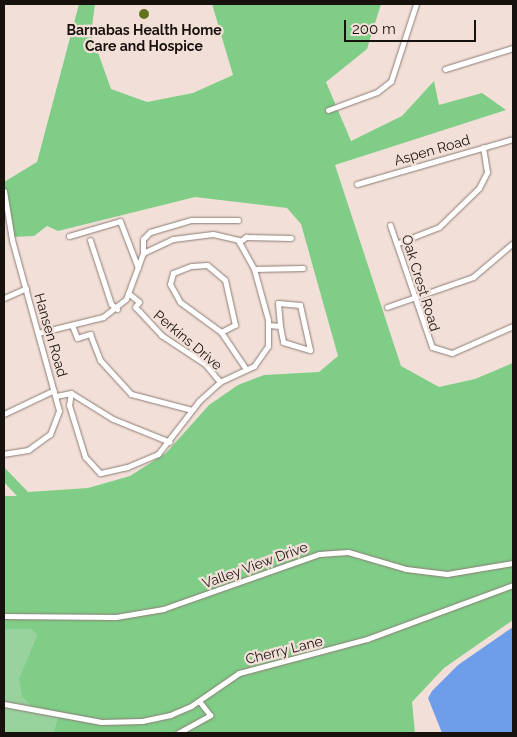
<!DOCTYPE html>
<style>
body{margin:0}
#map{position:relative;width:517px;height:737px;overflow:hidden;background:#f2e0d8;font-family:Raleway,sans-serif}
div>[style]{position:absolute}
.green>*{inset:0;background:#98d29d}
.forest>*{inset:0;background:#7fcd87}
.water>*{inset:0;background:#6e9dea}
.roads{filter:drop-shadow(0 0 1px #8c7c75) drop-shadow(0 0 1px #8c7c75)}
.minor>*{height:5px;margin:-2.5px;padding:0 2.5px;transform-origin:2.5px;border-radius:2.5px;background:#fff}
.dots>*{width:14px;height:14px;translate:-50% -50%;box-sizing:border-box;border:2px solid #f2e0d8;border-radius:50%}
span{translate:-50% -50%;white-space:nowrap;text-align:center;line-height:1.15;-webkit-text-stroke:4.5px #f2e0d8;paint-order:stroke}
.poi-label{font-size:14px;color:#18120f;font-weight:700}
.street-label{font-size:14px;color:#18120f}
.frame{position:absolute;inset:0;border:5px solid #18120f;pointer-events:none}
.scale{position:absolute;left:344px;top:20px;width:132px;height:22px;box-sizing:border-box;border:2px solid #18120f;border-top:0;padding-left:6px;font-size:15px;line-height:18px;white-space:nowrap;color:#18120f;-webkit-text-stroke:4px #f2e0d8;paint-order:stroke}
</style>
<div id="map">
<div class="green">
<i style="clip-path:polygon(4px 629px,31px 629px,37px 635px,19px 680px,59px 714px,53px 733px,4px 733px)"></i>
</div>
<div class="forest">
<i style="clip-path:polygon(79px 4px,95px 4px,91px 33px,111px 89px,147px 102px,193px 93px,233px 75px,212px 4px,381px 4px,367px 49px,326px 82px,351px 141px,402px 116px,434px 81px,439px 105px,482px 93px,506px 110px,335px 165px,401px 366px,439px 387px,475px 379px,513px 363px,513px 620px,444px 668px,412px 702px,415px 733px,53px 733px,59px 714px,33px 708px,22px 696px,19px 679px,37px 635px,31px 629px,4px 629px,4px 496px,17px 496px,4px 482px,4px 467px,28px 492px,88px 488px,130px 476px,166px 453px,209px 405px,238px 385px,264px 375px,319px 372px,338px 356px,301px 224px,287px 208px,195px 197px,58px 231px,47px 226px,34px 236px,12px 237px,4px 182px,37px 162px)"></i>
</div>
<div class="water">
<i style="clip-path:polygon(513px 627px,513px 733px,442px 733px,428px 698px,432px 691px,458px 665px)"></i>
</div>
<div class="roads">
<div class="minor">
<i style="left:445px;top:69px;width:71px;rotate:-17.2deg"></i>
<i style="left:328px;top:110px;width:52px;rotate:-20.2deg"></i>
<i style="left:377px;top:92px;width:18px;rotate:-38deg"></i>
<i style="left:391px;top:81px;width:81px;rotate:-72deg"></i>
<i style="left:357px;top:184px;width:162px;rotate:-16.1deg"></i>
<i style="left:4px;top:191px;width:50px;rotate:80.7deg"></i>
<i style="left:12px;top:240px;width:177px;rotate:74.6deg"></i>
<i style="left:59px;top:411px;width:25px;rotate:111deg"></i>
<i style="left:50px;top:434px;width:27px;rotate:144deg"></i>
<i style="left:28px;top:450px;width:24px;rotate:171deg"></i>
<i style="left:390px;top:225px;width:129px;rotate:71deg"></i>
<i style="left:432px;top:347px;width:21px;rotate:17deg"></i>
<i style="left:452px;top:353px;width:67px;rotate:-23.9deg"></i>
<i style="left:69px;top:236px;width:53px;rotate:-16.4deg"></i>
<i style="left:120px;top:221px;width:50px;rotate:69deg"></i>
<i style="left:90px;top:240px;width:67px;rotate:71.8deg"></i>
<i style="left:111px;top:304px;width:8px;rotate:40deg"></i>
<i style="left:239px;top:242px;width:9px;rotate:-36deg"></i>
<i style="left:246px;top:237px;width:45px;rotate:1.3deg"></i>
<i style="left:398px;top:243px;width:44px;rotate:-21.3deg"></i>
<i style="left:439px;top:227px;width:56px;rotate:-44.3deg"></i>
<i style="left:479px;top:188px;width:18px;rotate:-63deg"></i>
<i style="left:487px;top:172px;width:25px;rotate:-99deg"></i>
<i style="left:143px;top:253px;width:14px;rotate:-90deg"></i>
<i style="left:143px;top:239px;width:10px;rotate:-45deg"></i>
<i style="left:150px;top:232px;width:43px;rotate:-16.3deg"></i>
<i style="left:191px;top:220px;width:47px"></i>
<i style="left:254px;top:269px;width:49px;rotate:-1.2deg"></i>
<i style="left:128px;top:293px;width:14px;rotate:39deg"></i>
<i style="left:139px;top:302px;width:6px;rotate:129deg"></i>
<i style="left:135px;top:307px;width:6px;rotate:45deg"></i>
<i style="left:139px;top:311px;width:33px;rotate:47deg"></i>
<i style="left:161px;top:335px;width:53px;rotate:33.4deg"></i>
<i style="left:205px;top:364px;width:23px;rotate:50deg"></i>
<i style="left:4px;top:298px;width:24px;rotate:-24deg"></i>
<i style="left:387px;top:307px;width:91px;rotate:-19.2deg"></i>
<i style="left:473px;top:277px;width:52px;rotate:-40.4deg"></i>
<i style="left:72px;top:325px;width:14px;rotate:69deg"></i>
<i style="left:77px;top:338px;width:14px;rotate:-17deg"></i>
<i style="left:90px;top:334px;width:28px;rotate:69deg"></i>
<i style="left:100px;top:360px;width:46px;rotate:47.6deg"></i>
<i style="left:131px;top:394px;width:63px;rotate:14.7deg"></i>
<i style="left:268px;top:325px;width:12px;rotate:5deg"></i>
<i style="left:280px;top:326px;width:16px;rotate:79deg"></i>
<i style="left:283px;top:342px;width:28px;rotate:17deg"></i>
<i style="left:310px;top:350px;width:46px;rotate:-102.5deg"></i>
<i style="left:300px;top:305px;width:22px;rotate:-175deg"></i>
<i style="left:278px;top:303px;width:23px;rotate:85deg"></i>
<i style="left:221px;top:332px;width:16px;rotate:-27deg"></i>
<i style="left:235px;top:325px;width:46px;rotate:-102.5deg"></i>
<i style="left:225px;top:280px;width:23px;rotate:-140deg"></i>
<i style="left:207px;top:265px;width:16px;rotate:176deg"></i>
<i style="left:191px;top:266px;width:19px;rotate:159deg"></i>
<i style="left:173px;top:273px;width:11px;rotate:105deg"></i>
<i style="left:170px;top:284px;width:21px;rotate:61deg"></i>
<i style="left:180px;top:302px;width:51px;rotate:36.2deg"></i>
<i style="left:221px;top:332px;width:45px;rotate:56deg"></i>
<i style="left:38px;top:333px;width:67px;rotate:-13.8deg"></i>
<i style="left:103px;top:317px;width:29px;rotate:-38deg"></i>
<i style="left:126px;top:299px;width:49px;rotate:-69.7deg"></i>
<i style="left:143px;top:253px;width:33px;rotate:-25deg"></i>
<i style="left:173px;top:239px;width:40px;rotate:-7.1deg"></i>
<i style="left:213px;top:234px;width:26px;rotate:13deg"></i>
<i style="left:238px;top:240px;width:33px;rotate:61deg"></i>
<i style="left:254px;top:269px;width:53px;rotate:74.6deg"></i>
<i style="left:268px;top:320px;width:26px;rotate:90deg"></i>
<i style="left:268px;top:346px;width:24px;rotate:125deg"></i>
<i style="left:254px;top:366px;width:38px;rotate:155deg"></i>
<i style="left:220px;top:382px;width:28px;rotate:138deg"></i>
<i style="left:199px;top:401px;width:67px;rotate:127.7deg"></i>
<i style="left:158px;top:454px;width:34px;rotate:157deg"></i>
<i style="left:127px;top:467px;width:28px;rotate:167deg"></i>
<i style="left:100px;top:473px;width:22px;rotate:-133deg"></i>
<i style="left:85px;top:457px;width:54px;rotate:-107.1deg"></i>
<i style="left:69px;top:405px;width:12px;rotate:-81deg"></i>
<i style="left:71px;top:393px;width:15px;rotate:169deg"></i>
<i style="left:71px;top:393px;width:49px;rotate:31.8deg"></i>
<i style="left:113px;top:419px;width:61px;rotate:22deg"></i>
<i style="left:4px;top:414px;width:55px;rotate:-25.6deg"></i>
<i style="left:4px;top:616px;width:112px;rotate:0.5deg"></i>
<i style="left:116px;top:617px;width:48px;rotate:-9.7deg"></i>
<i style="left:163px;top:609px;width:165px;rotate:-19.4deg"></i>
<i style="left:319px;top:554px;width:29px;rotate:-4deg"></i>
<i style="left:348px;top:552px;width:60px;rotate:16.3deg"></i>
<i style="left:406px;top:569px;width:41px;rotate:7deg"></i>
<i style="left:447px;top:574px;width:67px;rotate:-9.5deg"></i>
<i style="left:4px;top:704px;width:99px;rotate:10.5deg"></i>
<i style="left:101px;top:722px;width:41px;rotate:-1.4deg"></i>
<i style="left:142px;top:721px;width:29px;rotate:-12deg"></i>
<i style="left:170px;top:715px;width:23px;rotate:-23deg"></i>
<i style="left:191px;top:706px;width:58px;rotate:-34.5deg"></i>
<i style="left:239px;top:673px;width:132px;rotate:-14.9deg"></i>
<i style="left:367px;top:639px;width:156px;rotate:-20.3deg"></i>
<i style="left:178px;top:733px;width:37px;rotate:-29deg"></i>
<i style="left:210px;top:715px;width:18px;rotate:-128deg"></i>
</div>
</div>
<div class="dots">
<i style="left:144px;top:14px;background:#65721c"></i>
</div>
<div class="poi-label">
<span style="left:144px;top:38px">Barnabas Health Home<br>Care and Hospice</span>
</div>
<div class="street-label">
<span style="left:432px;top:150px;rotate:-16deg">Aspen Road</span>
<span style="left:421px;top:283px;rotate:73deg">Oak Crest Road</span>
<span style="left:51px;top:335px;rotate:74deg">Hansen Road</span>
<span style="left:188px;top:340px;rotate:40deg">Perkins Drive</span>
<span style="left:255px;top:565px;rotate:-20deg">Valley View Drive</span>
<span style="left:284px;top:650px;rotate:-14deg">Cherry Lane</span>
</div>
<div class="frame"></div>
<div class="scale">200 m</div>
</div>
